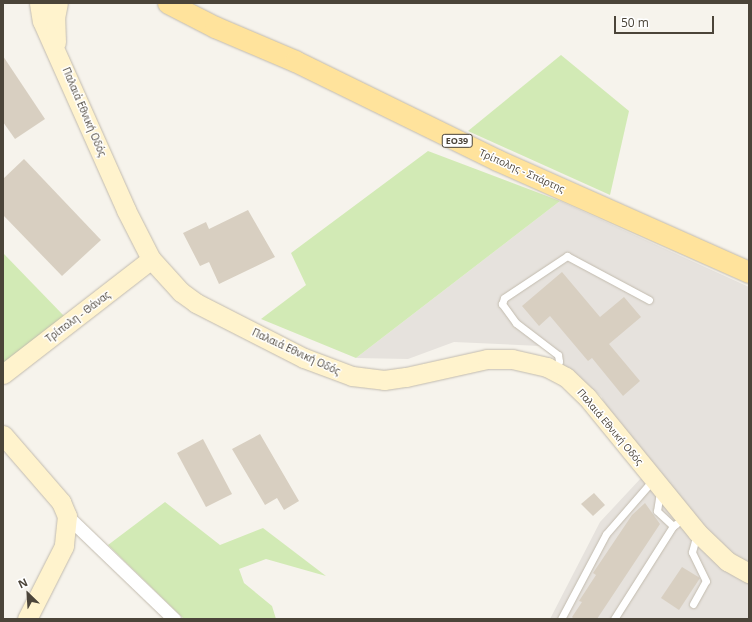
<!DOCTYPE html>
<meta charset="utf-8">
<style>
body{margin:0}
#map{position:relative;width:752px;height:622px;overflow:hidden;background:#f6f3ec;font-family:"Open Sans",sans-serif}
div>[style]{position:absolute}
.industrial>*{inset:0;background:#e6e2dd}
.green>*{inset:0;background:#d2eab5}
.building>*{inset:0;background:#d8cfc1}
.roads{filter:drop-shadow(0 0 1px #c2bbae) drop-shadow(0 0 1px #c2bbae)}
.service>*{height:7px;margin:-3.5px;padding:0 3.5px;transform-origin:3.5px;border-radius:3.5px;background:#fff}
.minor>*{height:13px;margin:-6.5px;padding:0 6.5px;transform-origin:6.5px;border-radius:6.5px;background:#fff}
.secondary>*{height:19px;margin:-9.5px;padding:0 9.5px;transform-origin:9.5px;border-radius:9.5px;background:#fff3cd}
.primary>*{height:21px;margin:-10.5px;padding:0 10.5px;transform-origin:10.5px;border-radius:10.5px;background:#ffe39c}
span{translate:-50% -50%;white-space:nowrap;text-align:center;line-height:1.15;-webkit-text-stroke:3px #fff;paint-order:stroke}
.shield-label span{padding:1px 3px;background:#fff;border:1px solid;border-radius:3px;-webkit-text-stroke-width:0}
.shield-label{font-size:9px;color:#4b4439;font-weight:700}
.street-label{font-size:10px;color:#4b4439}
.frame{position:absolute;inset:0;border:4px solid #4b4439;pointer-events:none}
.north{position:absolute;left:8px;top:574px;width:40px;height:40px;-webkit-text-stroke:3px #fff;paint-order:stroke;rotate:335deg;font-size:11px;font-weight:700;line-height:16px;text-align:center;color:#4b4439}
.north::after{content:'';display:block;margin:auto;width:14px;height:18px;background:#4b4439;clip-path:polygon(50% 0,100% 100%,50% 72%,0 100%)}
.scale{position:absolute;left:614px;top:16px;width:100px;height:18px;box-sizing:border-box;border:2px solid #4b4439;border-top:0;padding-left:5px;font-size:12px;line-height:14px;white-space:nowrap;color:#4b4439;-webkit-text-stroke:3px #fff;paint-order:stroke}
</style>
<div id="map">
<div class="industrial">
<i style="clip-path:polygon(560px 201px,749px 287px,749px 619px,550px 619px,600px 522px,642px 477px,601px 396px,540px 346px,454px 342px,408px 359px,356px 358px)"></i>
</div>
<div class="green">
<i style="clip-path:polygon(561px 55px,629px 111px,610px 195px,468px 131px)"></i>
<i style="clip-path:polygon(428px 151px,560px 201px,356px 358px,261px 319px,306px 285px,291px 253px)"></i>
<i style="clip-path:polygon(3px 253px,65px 317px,3px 367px)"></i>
<i style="clip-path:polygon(165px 502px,220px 545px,263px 528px,326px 576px,266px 559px,239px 569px,244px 583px,272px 606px,276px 619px,184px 619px,108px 545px)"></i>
</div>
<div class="building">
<i style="clip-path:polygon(3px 56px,45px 119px,15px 139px,3px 122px)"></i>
<i style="clip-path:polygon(24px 159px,101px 240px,62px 276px,3px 215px,3px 179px)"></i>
<i style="clip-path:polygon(248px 210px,275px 257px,219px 284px,209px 262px,200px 266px,183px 233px,206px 222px,209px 229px)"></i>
<i style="clip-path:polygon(562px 272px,600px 317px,624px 297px,641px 317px,609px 344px,640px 381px,623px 396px,592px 358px,588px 361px,550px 316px,539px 326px,522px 306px)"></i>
<i style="clip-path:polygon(260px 434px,299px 501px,284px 510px,277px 498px,265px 505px,232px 449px)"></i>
<i style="clip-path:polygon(203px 439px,232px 494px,206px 507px,177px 453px)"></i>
<i style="clip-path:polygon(594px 493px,605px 505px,593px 516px,581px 504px)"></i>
<i style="clip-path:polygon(645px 503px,660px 524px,597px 619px,574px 619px,572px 617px,582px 602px,579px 601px,596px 575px,593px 573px,632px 515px)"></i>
<i style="clip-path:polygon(682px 567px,700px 578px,679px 610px,661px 598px)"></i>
</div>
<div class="roads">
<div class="service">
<i style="left:556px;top:372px;width:11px;rotate:-75deg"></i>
<i style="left:559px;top:361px;width:6px;rotate:-99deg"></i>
<i style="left:558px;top:355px;width:53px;rotate:-142.7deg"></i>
<i style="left:516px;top:323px;width:24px;rotate:-126deg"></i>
<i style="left:502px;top:304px;width:6px;rotate:-72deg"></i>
<i style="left:504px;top:298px;width:76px;rotate:-33.7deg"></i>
<i style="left:567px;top:256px;width:93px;rotate:28.2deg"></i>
<i style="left:660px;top:492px;width:19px;rotate:99deg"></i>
<i style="left:657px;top:511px;width:22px;rotate:43deg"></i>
<i style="left:673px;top:526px;width:4px;rotate:-34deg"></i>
<i style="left:693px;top:604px;width:26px;rotate:-61deg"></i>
<i style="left:706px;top:581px;width:32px;rotate:-116deg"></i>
<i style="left:692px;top:552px;width:20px;rotate:-75deg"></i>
<i style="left:561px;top:619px;width:96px;rotate:-62.1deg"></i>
<i style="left:606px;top:534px;width:72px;rotate:-49deg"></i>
<i style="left:614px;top:619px;width:110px;rotate:-57.6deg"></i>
</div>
<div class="minor">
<i style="left:67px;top:516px;width:149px;rotate:43.9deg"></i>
</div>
<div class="secondary">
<i style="left:39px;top:3px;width:18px;rotate:81deg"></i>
<i style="left:42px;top:21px;width:207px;rotate:66deg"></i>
<i style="left:126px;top:210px;width:55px;rotate:63deg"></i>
<i style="left:151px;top:259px;width:45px;rotate:47.7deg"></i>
<i style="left:181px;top:292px;width:19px;rotate:36deg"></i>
<i style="left:196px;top:303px;width:121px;rotate:27deg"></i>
<i style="left:304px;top:358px;width:51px;rotate:20.6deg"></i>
<i style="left:352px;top:376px;width:32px;rotate:7deg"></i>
<i style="left:384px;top:380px;width:22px;rotate:-8deg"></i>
<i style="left:406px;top:377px;width:83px;rotate:-12.5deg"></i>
<i style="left:487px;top:359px;width:25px"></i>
<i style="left:512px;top:359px;width:36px;rotate:13deg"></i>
<i style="left:547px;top:367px;width:21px;rotate:28deg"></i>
<i style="left:566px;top:377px;width:29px;rotate:44deg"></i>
<i style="left:587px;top:397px;width:174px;rotate:50.8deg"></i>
<i style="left:697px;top:532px;width:42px;rotate:44deg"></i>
<i style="left:727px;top:561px;width:25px;rotate:29deg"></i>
<i style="left:56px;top:42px;width:24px;rotate:-92deg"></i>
<i style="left:55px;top:18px;width:15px;rotate:-79deg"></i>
<i style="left:3px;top:374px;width:187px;rotate:-37.8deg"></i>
<i style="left:3px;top:435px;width:89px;rotate:49.1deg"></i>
<i style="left:61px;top:502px;width:15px;rotate:67deg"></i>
<i style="left:67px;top:516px;width:30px;rotate:96deg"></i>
<i style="left:64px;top:546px;width:82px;rotate:116.9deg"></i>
</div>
<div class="primary">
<i style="left:168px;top:3px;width:53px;rotate:27.1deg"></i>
<i style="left:215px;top:27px;width:87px;rotate:23deg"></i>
<i style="left:295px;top:61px;width:225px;rotate:26.1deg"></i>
<i style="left:497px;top:160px;width:276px;rotate:24deg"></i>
</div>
</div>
<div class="shield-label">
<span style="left:457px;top:141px">ΕΟ39</span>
</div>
<div class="street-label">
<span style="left:84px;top:112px;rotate:67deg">Παλαιά Εθνική Οδός</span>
<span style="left:522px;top:171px;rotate:24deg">Τρίπολης - Σπάρτης</span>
<span style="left:78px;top:317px;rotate:-37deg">Τρίπολη - Θάνας</span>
<span style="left:296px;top:352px;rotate:25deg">Παλαιά Εθνική Οδός</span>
<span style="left:610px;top:427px;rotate:50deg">Παλαιά Εθνική Οδός</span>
</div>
<div class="frame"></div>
<div class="north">N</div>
<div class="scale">50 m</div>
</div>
